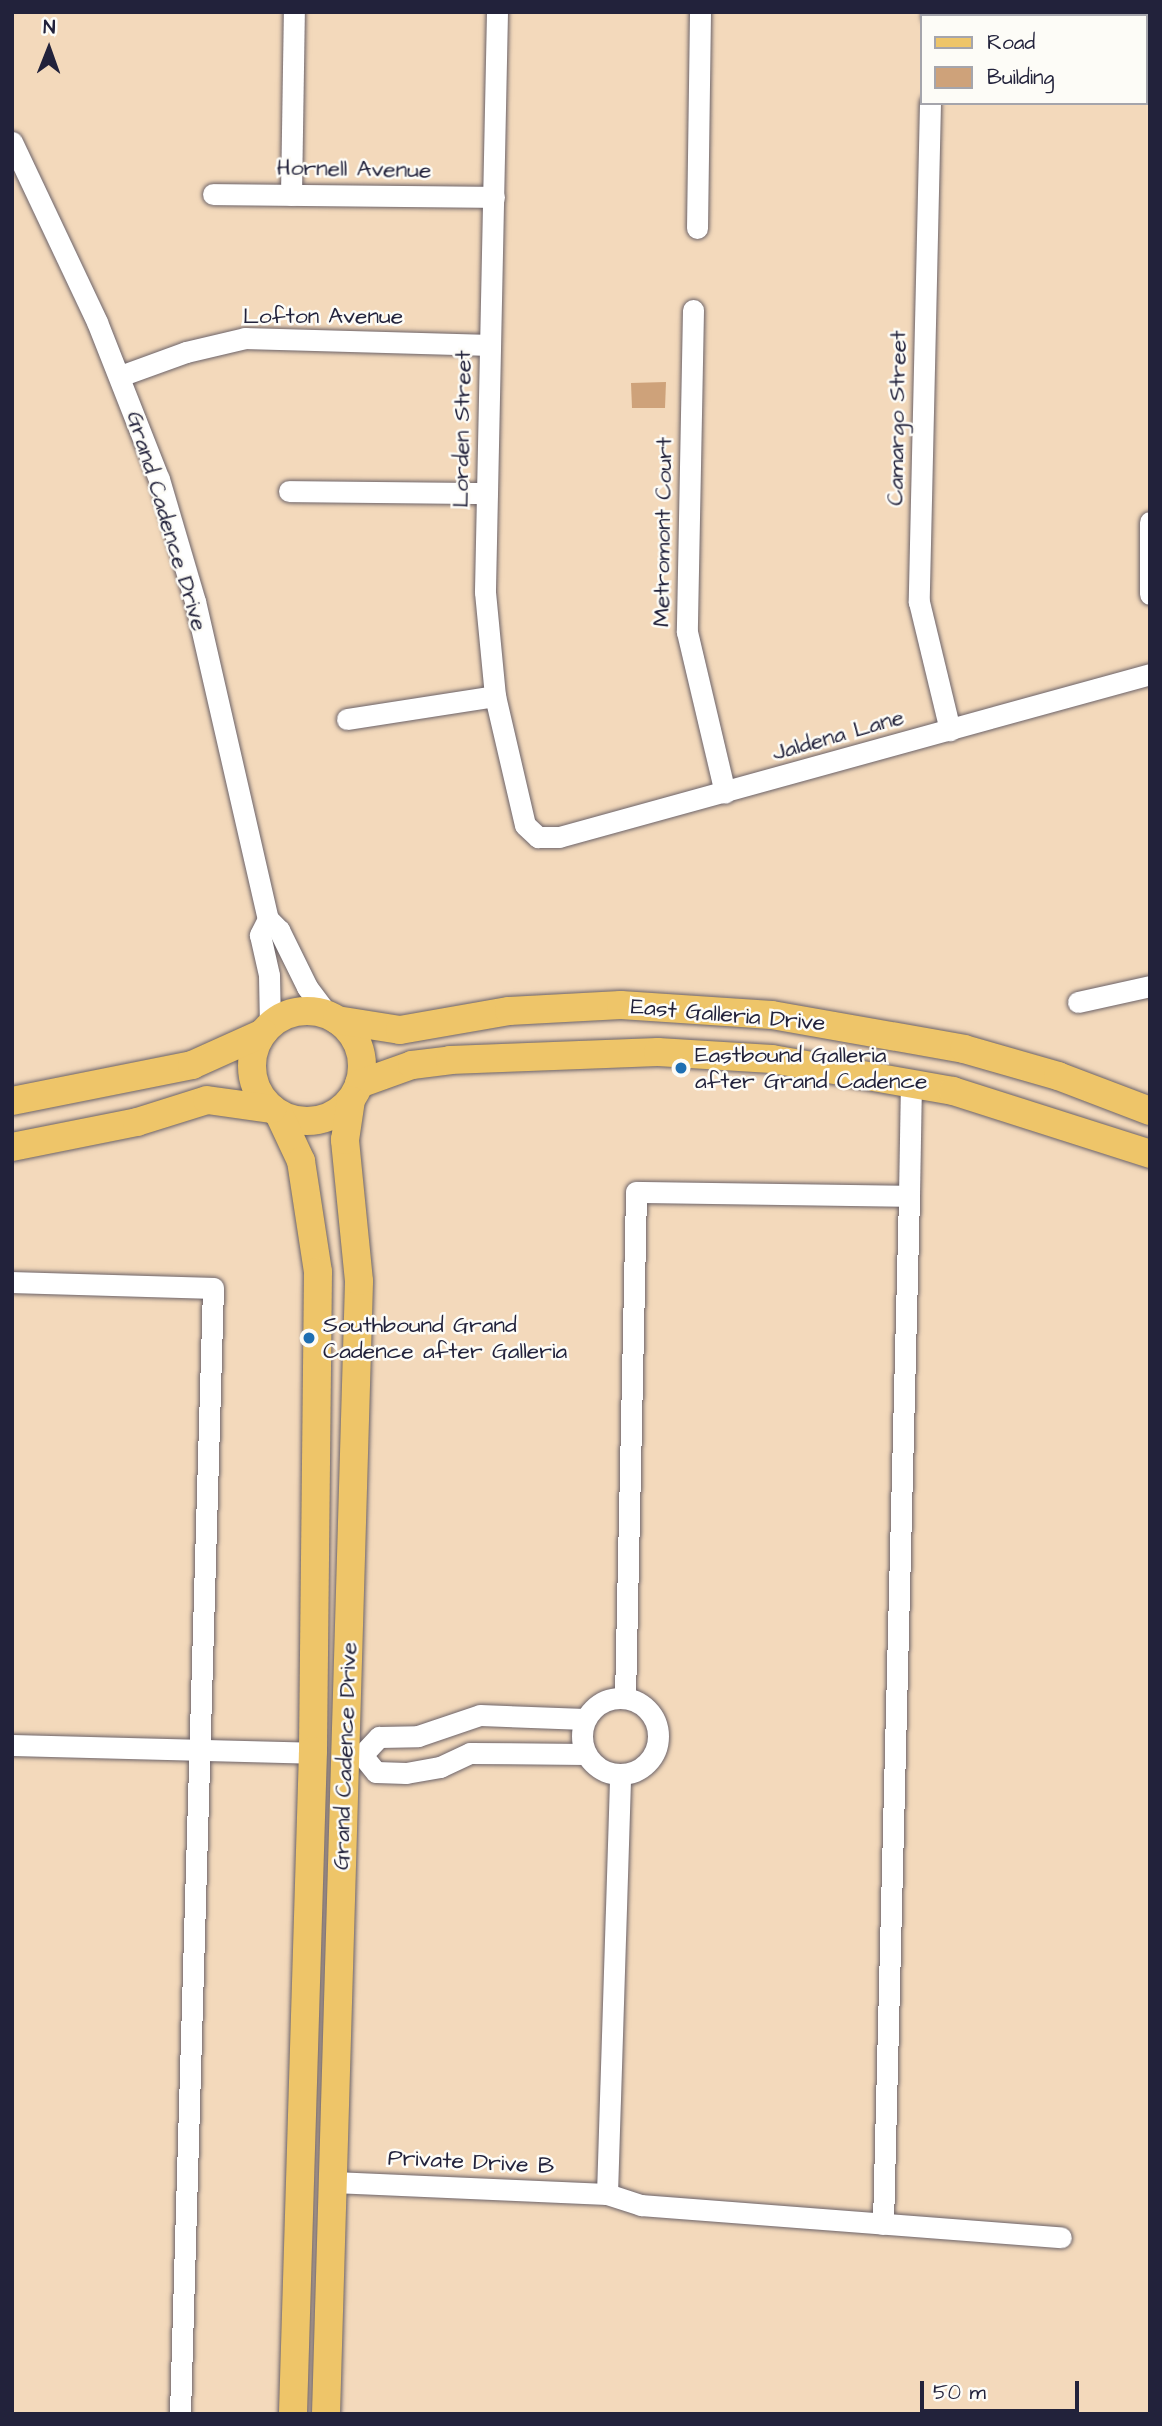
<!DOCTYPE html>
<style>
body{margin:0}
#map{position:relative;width:1162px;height:2426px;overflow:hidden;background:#f3d9bb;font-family:"Architects Daughter",sans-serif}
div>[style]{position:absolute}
.building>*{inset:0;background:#cea27a}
.roads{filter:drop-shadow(0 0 2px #6b6268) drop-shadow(0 0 2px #6b6268)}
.minor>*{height:21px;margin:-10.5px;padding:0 10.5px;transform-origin:10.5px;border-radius:10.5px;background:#fff}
.minor>.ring{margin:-10.5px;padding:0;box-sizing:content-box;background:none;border:21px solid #fff;border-radius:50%}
.major>*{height:28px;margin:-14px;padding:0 14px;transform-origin:14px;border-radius:14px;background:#eec569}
.major>.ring{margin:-14px;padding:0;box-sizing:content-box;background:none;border:28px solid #eec569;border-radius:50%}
.dots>*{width:19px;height:19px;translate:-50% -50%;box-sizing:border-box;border:4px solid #fdfcf7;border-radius:50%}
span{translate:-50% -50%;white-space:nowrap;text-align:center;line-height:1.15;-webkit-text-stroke:5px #fdfcf7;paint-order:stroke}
.street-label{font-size:23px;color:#22223b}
.poi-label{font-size:23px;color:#22223b}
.left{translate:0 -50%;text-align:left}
.frame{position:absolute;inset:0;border:14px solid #22223b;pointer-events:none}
.legend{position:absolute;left:920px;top:14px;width:228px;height:91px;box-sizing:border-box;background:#fdfcf7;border:2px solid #a5a5ac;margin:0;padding:9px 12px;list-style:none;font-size:21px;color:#22223b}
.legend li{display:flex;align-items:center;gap:14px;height:35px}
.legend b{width:35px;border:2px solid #a5a5ac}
.north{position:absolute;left:14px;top:14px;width:70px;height:70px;-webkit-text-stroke:5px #fdfcf7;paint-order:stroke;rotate:1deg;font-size:19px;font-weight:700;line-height:28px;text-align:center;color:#22223b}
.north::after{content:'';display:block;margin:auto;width:24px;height:32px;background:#22223b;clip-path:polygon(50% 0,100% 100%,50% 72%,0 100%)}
.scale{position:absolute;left:920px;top:2381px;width:159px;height:32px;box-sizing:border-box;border:4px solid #22223b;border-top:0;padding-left:9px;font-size:21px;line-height:24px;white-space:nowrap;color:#22223b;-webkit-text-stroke:5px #fdfcf7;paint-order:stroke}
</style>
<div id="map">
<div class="building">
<i style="clip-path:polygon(666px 382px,665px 408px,632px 408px,631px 383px)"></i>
</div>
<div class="roads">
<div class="minor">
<i style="left:497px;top:12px;width:580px;rotate:91.19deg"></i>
<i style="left:485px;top:592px;width:104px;rotate:84.5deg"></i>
<i style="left:495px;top:696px;width:132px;rotate:76.9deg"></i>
<i style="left:525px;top:825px;width:18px;rotate:43deg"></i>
<i style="left:538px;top:837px;width:21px"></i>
<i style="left:559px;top:837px;width:613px;rotate:-15.42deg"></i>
<i style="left:932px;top:16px;width:4px;rotate:-90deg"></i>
<i style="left:930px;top:103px;width:499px;rotate:91.3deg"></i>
<i style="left:919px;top:602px;width:132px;rotate:76.4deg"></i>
<i style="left:12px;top:142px;width:199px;rotate:64.7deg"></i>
<i style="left:97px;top:322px;width:169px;rotate:68.5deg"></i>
<i style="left:159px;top:479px;width:127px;rotate:73.6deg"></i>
<i style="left:195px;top:601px;width:326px;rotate:77.1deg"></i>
<i style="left:268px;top:919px;width:16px;rotate:45deg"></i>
<i style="left:279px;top:930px;width:64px;rotate:63.8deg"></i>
<i style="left:307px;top:987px;width:36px;rotate:53deg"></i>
<i style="left:213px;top:194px;width:281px;rotate:0.6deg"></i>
<i style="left:291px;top:195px;width:183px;rotate:-89.1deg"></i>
<i style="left:697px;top:228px;width:216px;rotate:-89.2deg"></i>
<i style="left:693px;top:310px;width:322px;rotate:91.1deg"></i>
<i style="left:687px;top:632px;width:165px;rotate:76.7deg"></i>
<i style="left:120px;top:376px;width:70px;rotate:-20deg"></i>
<i style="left:186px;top:352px;width:61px;rotate:-13.3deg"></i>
<i style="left:245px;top:338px;width:245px;rotate:1.6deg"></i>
<i style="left:289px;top:491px;width:198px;rotate:0.6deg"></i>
<i style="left:1150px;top:522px;width:72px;rotate:90deg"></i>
<i style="left:347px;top:719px;width:150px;rotate:-8.8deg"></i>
<i style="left:268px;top:919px;width:18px;rotate:117deg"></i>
<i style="left:260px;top:935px;width:41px;rotate:77.3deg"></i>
<i style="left:269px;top:975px;width:50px;rotate:88.9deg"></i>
<i style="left:1078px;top:1002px;width:74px;rotate:-12.5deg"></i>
<i style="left:909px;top:1196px;width:114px;rotate:-89deg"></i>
<i style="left:12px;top:1282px;width:201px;rotate:1.7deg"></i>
<i style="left:213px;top:1288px;width:1126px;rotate:91.68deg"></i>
<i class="ring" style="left:582px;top:1698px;width:55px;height:55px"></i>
<i style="left:625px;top:1698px;width:506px;rotate:-88.75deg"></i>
<i style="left:636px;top:1192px;width:273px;rotate:0.8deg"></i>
<i style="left:909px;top:1196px;width:1028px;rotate:91.45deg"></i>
<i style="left:12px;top:1745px;width:300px;rotate:1.5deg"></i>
<i style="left:345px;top:1754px;width:17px;rotate:3deg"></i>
<i style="left:362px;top:1755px;width:25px;rotate:-47deg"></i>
<i style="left:379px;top:1737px;width:39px;rotate:-1deg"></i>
<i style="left:418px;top:1736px;width:65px;rotate:-18.7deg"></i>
<i style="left:480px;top:1715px;width:105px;rotate:2.2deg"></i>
<i style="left:362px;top:1755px;width:22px;rotate:51deg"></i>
<i style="left:376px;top:1772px;width:30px;rotate:2deg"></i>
<i style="left:406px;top:1773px;width:35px;rotate:-10deg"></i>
<i style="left:440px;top:1767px;width:33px;rotate:-25deg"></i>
<i style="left:470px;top:1753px;width:115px;rotate:0.5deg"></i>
<i style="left:333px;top:2182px;width:274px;rotate:2.5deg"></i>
<i style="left:607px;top:2194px;width:36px;rotate:18deg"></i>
<i style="left:641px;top:2205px;width:421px;rotate:4.4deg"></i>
<i style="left:607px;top:2194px;width:420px;rotate:-88.2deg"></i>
</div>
<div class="major">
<i class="ring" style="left:252px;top:1011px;width:82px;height:82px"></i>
<i style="left:337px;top:1020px;width:64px;rotate:9deg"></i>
<i style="left:400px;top:1030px;width:111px;rotate:-9.9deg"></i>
<i style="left:509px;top:1011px;width:112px;rotate:-3.1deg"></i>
<i style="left:621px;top:1005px;width:151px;rotate:3.8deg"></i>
<i style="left:772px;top:1015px;width:195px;rotate:10deg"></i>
<i style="left:964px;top:1049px;width:98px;rotate:16deg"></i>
<i style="left:1058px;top:1076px;width:98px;rotate:20.8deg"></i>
<i style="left:359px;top:1084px;width:56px;rotate:-19.7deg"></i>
<i style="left:412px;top:1065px;width:38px;rotate:-7deg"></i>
<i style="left:450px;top:1060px;width:208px;rotate:-2.2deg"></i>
<i style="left:658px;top:1052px;width:114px;rotate:3.5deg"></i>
<i style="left:772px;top:1059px;width:184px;rotate:10deg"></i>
<i style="left:953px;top:1091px;width:207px;rotate:17.7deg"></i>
<i style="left:12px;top:1101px;width:184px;rotate:-11.3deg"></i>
<i style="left:192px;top:1065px;width:78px;rotate:-24.3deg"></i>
<i style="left:279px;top:1114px;width:52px;rotate:64.9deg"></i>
<i style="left:301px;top:1161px;width:112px;rotate:81.3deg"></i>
<i style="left:318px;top:1272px;width:479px;rotate:90.6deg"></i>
<i style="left:313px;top:1751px;width:663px;rotate:91.73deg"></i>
<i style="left:12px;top:1147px;width:127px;rotate:-11.3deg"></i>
<i style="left:137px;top:1122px;width:73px;rotate:-17.4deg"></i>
<i style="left:207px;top:1100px;width:66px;rotate:7.9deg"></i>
<i style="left:326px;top:2414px;width:1133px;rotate:-88.33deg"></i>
<i style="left:359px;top:1281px;width:142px;rotate:-95.7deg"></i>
<i style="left:345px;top:1140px;width:40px;rotate:-81.5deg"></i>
</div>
</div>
<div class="dots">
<i style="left:681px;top:1068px;background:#1f6fb2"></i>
<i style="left:309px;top:1338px;background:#1f6fb2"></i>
</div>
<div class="street-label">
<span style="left:354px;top:169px;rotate:1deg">Hornell Avenue</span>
<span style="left:323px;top:316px">Lofton Avenue</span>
<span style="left:897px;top:418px;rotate:-89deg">Camargo Street</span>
<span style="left:462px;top:429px;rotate:-89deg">Lorden Street</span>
<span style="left:167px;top:521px;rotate:73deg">Grand Cadence Drive</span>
<span style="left:663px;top:532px;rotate:-89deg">Metromont Court</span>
<span style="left:838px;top:735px;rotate:-16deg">Jaldena Lane</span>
<span style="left:728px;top:1015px;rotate:5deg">East Galleria Drive</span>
<span style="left:345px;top:1756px;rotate:-88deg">Grand Cadence Drive</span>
<span style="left:471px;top:2162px;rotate:3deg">Private Drive B</span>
</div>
<div class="poi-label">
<span class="left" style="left:695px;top:1068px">Eastbound Galleria<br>after Grand Cadence</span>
<span class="left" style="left:323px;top:1338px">Southbound Grand<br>Cadence after Galleria</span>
</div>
<div class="frame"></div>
<ul class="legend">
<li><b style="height:9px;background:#eec569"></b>Road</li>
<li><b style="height:19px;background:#cea27a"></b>Building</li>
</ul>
<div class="north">N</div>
<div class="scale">50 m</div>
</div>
